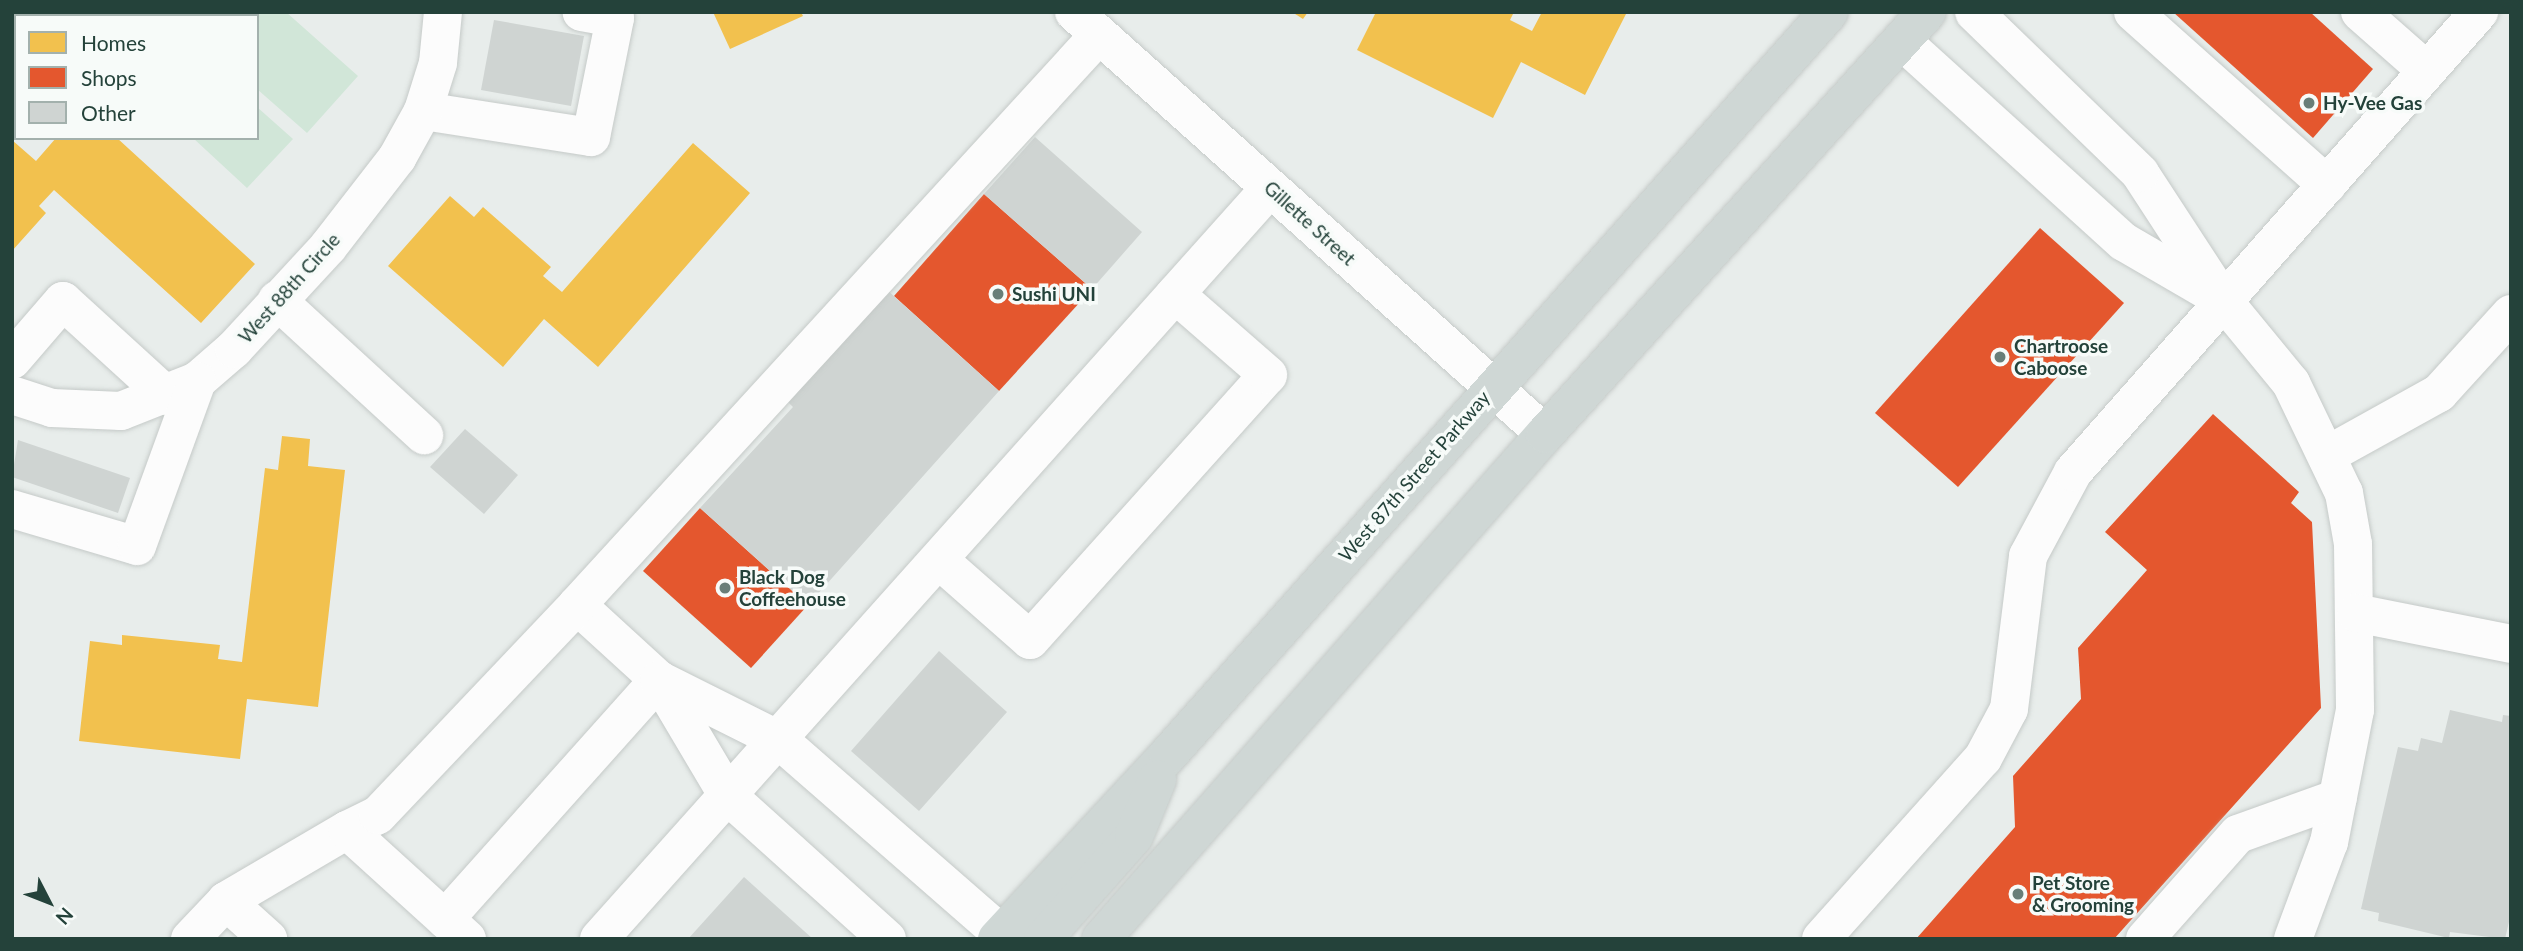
<!DOCTYPE html>
<style>
body{margin:0}
#map{position:relative;width:2523px;height:951px;overflow:hidden;background:#e8edeb;font-family:Lato,sans-serif}
div>[style]{position:absolute}
.green>*{inset:0;background:#d1e6d8}
.homes>*{inset:0;background:#f2c14e}
.shops>*{inset:0;background:#e4572e}
.building>*{inset:0;background:#cfd4d2}
.roads{filter:drop-shadow(0 0 2px #c5cac8) drop-shadow(0 0 2px #c5cac8)}
.minor>*{height:38px;margin:-19px;padding:0 19px;transform-origin:19px;border-radius:19px;background:#fcfcfc}
.major>*{height:38px;margin:-19px;padding:0 19px;transform-origin:19px;border-radius:19px;background:#cfd7d5}
.dots>*{width:19px;height:19px;translate:-50% -50%;box-sizing:border-box;border:4px solid #f7fbf9;border-radius:50%}
span{translate:-50% -50%;white-space:nowrap;text-align:center;line-height:1.15;-webkit-text-stroke:7px #f7fbf9;paint-order:stroke}
.poi-label{font-size:19px;color:#24423a;font-weight:700}
.left{translate:0 -50%;text-align:left}
.street-label{font-size:19px;color:#24423a}
.frame{position:absolute;inset:0;border:14px solid #24423a;pointer-events:none}
.legend{position:absolute;left:14px;top:14px;width:245px;height:126px;box-sizing:border-box;background:#f7fbf9;border:2px solid #a3b1ad;margin:0;padding:9px 12px;list-style:none;font-size:21px;color:#24423a}
.legend li{display:flex;align-items:center;gap:14px;height:35px}
.legend b{width:35px;border:2px solid #a3b1ad}
.north{position:absolute;left:14px;top:867px;width:70px;height:70px;-webkit-text-stroke:5px #f7fbf9;paint-order:stroke;rotate:132deg;font-size:19px;font-weight:700;line-height:28px;text-align:center;color:#24423a}
.north::after{content:'';display:block;margin:auto;width:24px;height:32px;background:#24423a;clip-path:polygon(50% 0,100% 100%,50% 72%,0 100%)}
</style>
<div id="map">
<div class="green">
<i style="clip-path:polygon(201px 12px,286px 12px,358px 76px,307px 133px,257px 89px,257px 16px,198px 16px)"></i>
<i style="clip-path:polygon(257px 107px,293px 139px,247px 188px,193px 138px,257px 138px)"></i>
</div>
<div class="homes">
<i style="clip-path:polygon(713px 12px,801px 12px,803px 16px,730px 49px)"></i>
<i style="clip-path:polygon(1292px 12px,1308px 12px,1303px 19px)"></i>
<i style="clip-path:polygon(1376px 12px,1514px 12px,1510px 20px,1532px 31px,1542px 12px,1627px 12px,1585px 95px,1521px 62px,1493px 118px,1357px 50px)"></i>
<i style="clip-path:polygon(56px 138px,117px 138px,255px 264px,201px 323px,54px 190px,39px 206px,46px 213px,12px 251px,12px 140px,36px 161px)"></i>
<i style="clip-path:polygon(693px 143px,750px 193px,598px 367px,544px 319px,503px 367px,388px 266px,450px 196px,474px 217px,483px 207px,551px 267px,543px 276px,562px 292px)"></i>
<i style="clip-path:polygon(282px 436px,310px 439px,308px 466px,345px 470px,318px 707px,247px 699px,240px 759px,79px 741px,90px 641px,122px 645px,122px 635px,220px 645px,218px 659px,242px 662px,265px 468px,278px 470px)"></i>
</div>
<div class="shops">
<i style="clip-path:polygon(2173px 12px,2310px 12px,2373px 69px,2313px 138px)"></i>
<i style="clip-path:polygon(984px 194px,1092px 289px,999px 391px,894px 296px)"></i>
<i style="clip-path:polygon(2040px 228px,2124px 303px,1958px 487px,1875px 413px)"></i>
<i style="clip-path:polygon(2213px 414px,2299px 492px,2291px 503px,2312px 522px,2321px 708px,2114px 939px,1916px 939px,2015px 827px,2013px 776px,2081px 699px,2078px 648px,2147px 570px,2105px 532px)"></i>
<i style="clip-path:polygon(700px 508px,808px 605px,751px 668px,643px 571px)"></i>
</div>
<div class="building">
<i style="clip-path:polygon(494px 20px,584px 36px,571px 106px,481px 90px)"></i>
<i style="clip-path:polygon(1035px 137px,1142px 232px,1092px 289px,984px 194px)"></i>
<i style="clip-path:polygon(886px 289px,999px 391px,808px 605px,700px 508px,793px 407px,786px 400px)"></i>
<i style="clip-path:polygon(465px 429px,518px 475px,484px 514px,430px 467px)"></i>
<i style="clip-path:polygon(18px 440px,130px 478px,118px 513px,12px 477px)"></i>
<i style="clip-path:polygon(939px 651px,1007px 712px,919px 811px,851px 751px)"></i>
<i style="clip-path:polygon(2450px 710px,2502px 722px,2503px 715px,2511px 716px,2511px 913px,2505px 939px,2450px 932px,2449px 938px,2378px 921px,2379px 913px,2361px 909px,2398px 747px,2418px 751px,2421px 738px,2442px 743px)"></i>
<i style="clip-path:polygon(744px 877px,813px 939px,688px 939px)"></i>
</div>
<div class="roads">
<div class="minor">
<i style="left:1074px;top:12px;width:632px;rotate:41.86deg"></i>
<i style="left:2133px;top:12px;width:260px;rotate:41.7deg"></i>
<i style="left:2360px;top:12px;width:89px;rotate:41.4deg"></i>
<i style="left:1902px;top:41px;width:299px;rotate:42.2deg"></i>
<i style="left:2124px;top:242px;width:113px;rotate:30.2deg"></i>
<i style="left:2222px;top:299px;width:150px;rotate:-123.1deg"></i>
<i style="left:2140px;top:173px;width:231px;rotate:-135.9deg"></i>
<i style="left:423px;top:111px;width:170px;rotate:8.8deg"></i>
<i style="left:591px;top:137px;width:121px;rotate:-78.6deg"></i>
<i style="left:615px;top:18px;width:34px;rotate:-170deg"></i>
<i style="left:2222px;top:299px;width:109px;rotate:50.6deg"></i>
<i style="left:2291px;top:383px;width:122px;rotate:64.3deg"></i>
<i style="left:2344px;top:493px;width:52px;rotate:80deg"></i>
<i style="left:2353px;top:544px;width:166px;rotate:89.3deg"></i>
<i style="left:2355px;top:710px;width:135px;rotate:101.1deg"></i>
<i style="left:2329px;top:842px;width:103px;rotate:110.4deg"></i>
<i style="left:277px;top:300px;width:200px;rotate:42.6deg"></i>
<i style="left:12px;top:360px;width:78px;rotate:-49.2deg"></i>
<i style="left:63px;top:301px;width:141px;rotate:42.4deg"></i>
<i style="left:12px;top:395px;width:42px;rotate:18deg"></i>
<i style="left:52px;top:408px;width:69px;rotate:2.5deg"></i>
<i style="left:121px;top:411px;width:82px;rotate:-21.5deg"></i>
<i style="left:197px;top:381px;width:49px;rotate:-40.9deg"></i>
<i style="left:234px;top:349px;width:139px;rotate:-47.3deg"></i>
<i style="left:328px;top:247px;width:113px;rotate:-52.2deg"></i>
<i style="left:397px;top:158px;width:54px;rotate:-61deg"></i>
<i style="left:423px;top:111px;width:50px;rotate:-72.6deg"></i>
<i style="left:438px;top:63px;width:51px;rotate:-84.4deg"></i>
<i style="left:2329px;top:454px;width:126px;rotate:-29deg"></i>
<i style="left:2439px;top:393px;width:107px;rotate:-47.7deg"></i>
<i style="left:12px;top:509px;width:130px;rotate:16.5deg"></i>
<i style="left:137px;top:546px;width:176px;rotate:-70deg"></i>
<i style="left:939px;top:560px;width:121px;rotate:41.3deg"></i>
<i style="left:1030px;top:640px;width:356px;rotate:-48.1deg"></i>
<i style="left:1268px;top:375px;width:123px;rotate:-138.9deg"></i>
<i style="left:2356px;top:613px;width:158px;rotate:11.3deg"></i>
<i style="left:226px;top:901px;width:57px;rotate:42.1deg"></i>
<i style="left:445px;top:919px;width:321px;rotate:-48.2deg"></i>
<i style="left:659px;top:680px;width:111px;rotate:-137.6deg"></i>
<i style="left:190px;top:939px;width:52px;rotate:-46.5deg"></i>
<i style="left:226px;top:901px;width:140px;rotate:-30.4deg"></i>
<i style="left:467px;top:939px;width:162px;rotate:-137.8deg"></i>
<i style="left:347px;top:830px;width:34px;rotate:-26deg"></i>
<i style="left:378px;top:815px;width:289px;rotate:-46.5deg"></i>
<i style="left:577px;top:605px;width:773px;rotate:-47.52deg"></i>
<i style="left:599px;top:939px;width:1007px;rotate:-48.22deg"></i>
<i style="left:887px;top:939px;width:214px;rotate:-138deg"></i>
<i style="left:728px;top:796px;width:135px;rotate:-120.7deg"></i>
<i style="left:659px;top:680px;width:134px;rotate:26.6deg"></i>
<i style="left:779px;top:740px;width:295px;rotate:41.1deg"></i>
<i style="left:1821px;top:939px;width:243px;rotate:-48.2deg"></i>
<i style="left:1983px;top:758px;width:55px;rotate:-62deg"></i>
<i style="left:2009px;top:709px;width:154px;rotate:-82.9deg"></i>
<i style="left:2028px;top:556px;width:95px;rotate:-61.8deg"></i>
<i style="left:2073px;top:472px;width:614px;rotate:-48.57deg"></i>
<i style="left:2145px;top:939px;width:140px;rotate:-48.5deg"></i>
<i style="left:2238px;top:834px;width:106px;rotate:-19.8deg"></i>
</div>
<div class="major">
<i style="left:997px;top:939px;width:251px;rotate:-47.1deg"></i>
<i style="left:1168px;top:755px;width:994px;rotate:-48.34deg"></i>
<i style="left:1043px;top:939px;width:137px;rotate:-48.5deg"></i>
<i style="left:1134px;top:836px;width:61px;rotate:-67.7deg"></i>
<i style="left:1101px;top:939px;width:672px;rotate:-48.68deg"></i>
<i style="left:1545px;top:434px;width:569px;rotate:-47.85deg"></i>
</div>
</div>
<div class="dots">
<i style="left:2309px;top:103px;background:#697e78"></i>
<i style="left:998px;top:294px;background:#697e78"></i>
<i style="left:2000px;top:357px;background:#697e78"></i>
<i style="left:725px;top:588px;background:#697e78"></i>
<i style="left:2018px;top:894px;background:#697e78"></i>
</div>
<div class="poi-label">
<span class="left" style="left:2323px;top:103px">Hy-Vee Gas</span>
<span class="left" style="left:1012px;top:294px">Sushi UNI</span>
<span class="left" style="left:2014px;top:357px">Chartroose<br>Caboose</span>
<span class="left" style="left:739px;top:588px">Black Dog<br>Coffeehouse</span>
<span class="left" style="left:2032px;top:894px">Pet Store<br>&amp; Grooming</span>
</div>
<div class="street-label">
<span style="left:1310px;top:223px;rotate:42deg">Gillette Street</span>
<span style="left:289px;top:288px;rotate:-48deg">West 88th Circle</span>
<span style="left:1414px;top:476px;rotate:-49deg">West 87th Street Parkway</span>
</div>
<div class="frame"></div>
<ul class="legend">
<li><b style="height:19px;background:#f2c14e"></b>Homes</li>
<li><b style="height:19px;background:#e4572e"></b>Shops</li>
<li><b style="height:19px;background:#cfd4d2"></b>Other</li>
</ul>
<div class="north">N</div>
</div>
